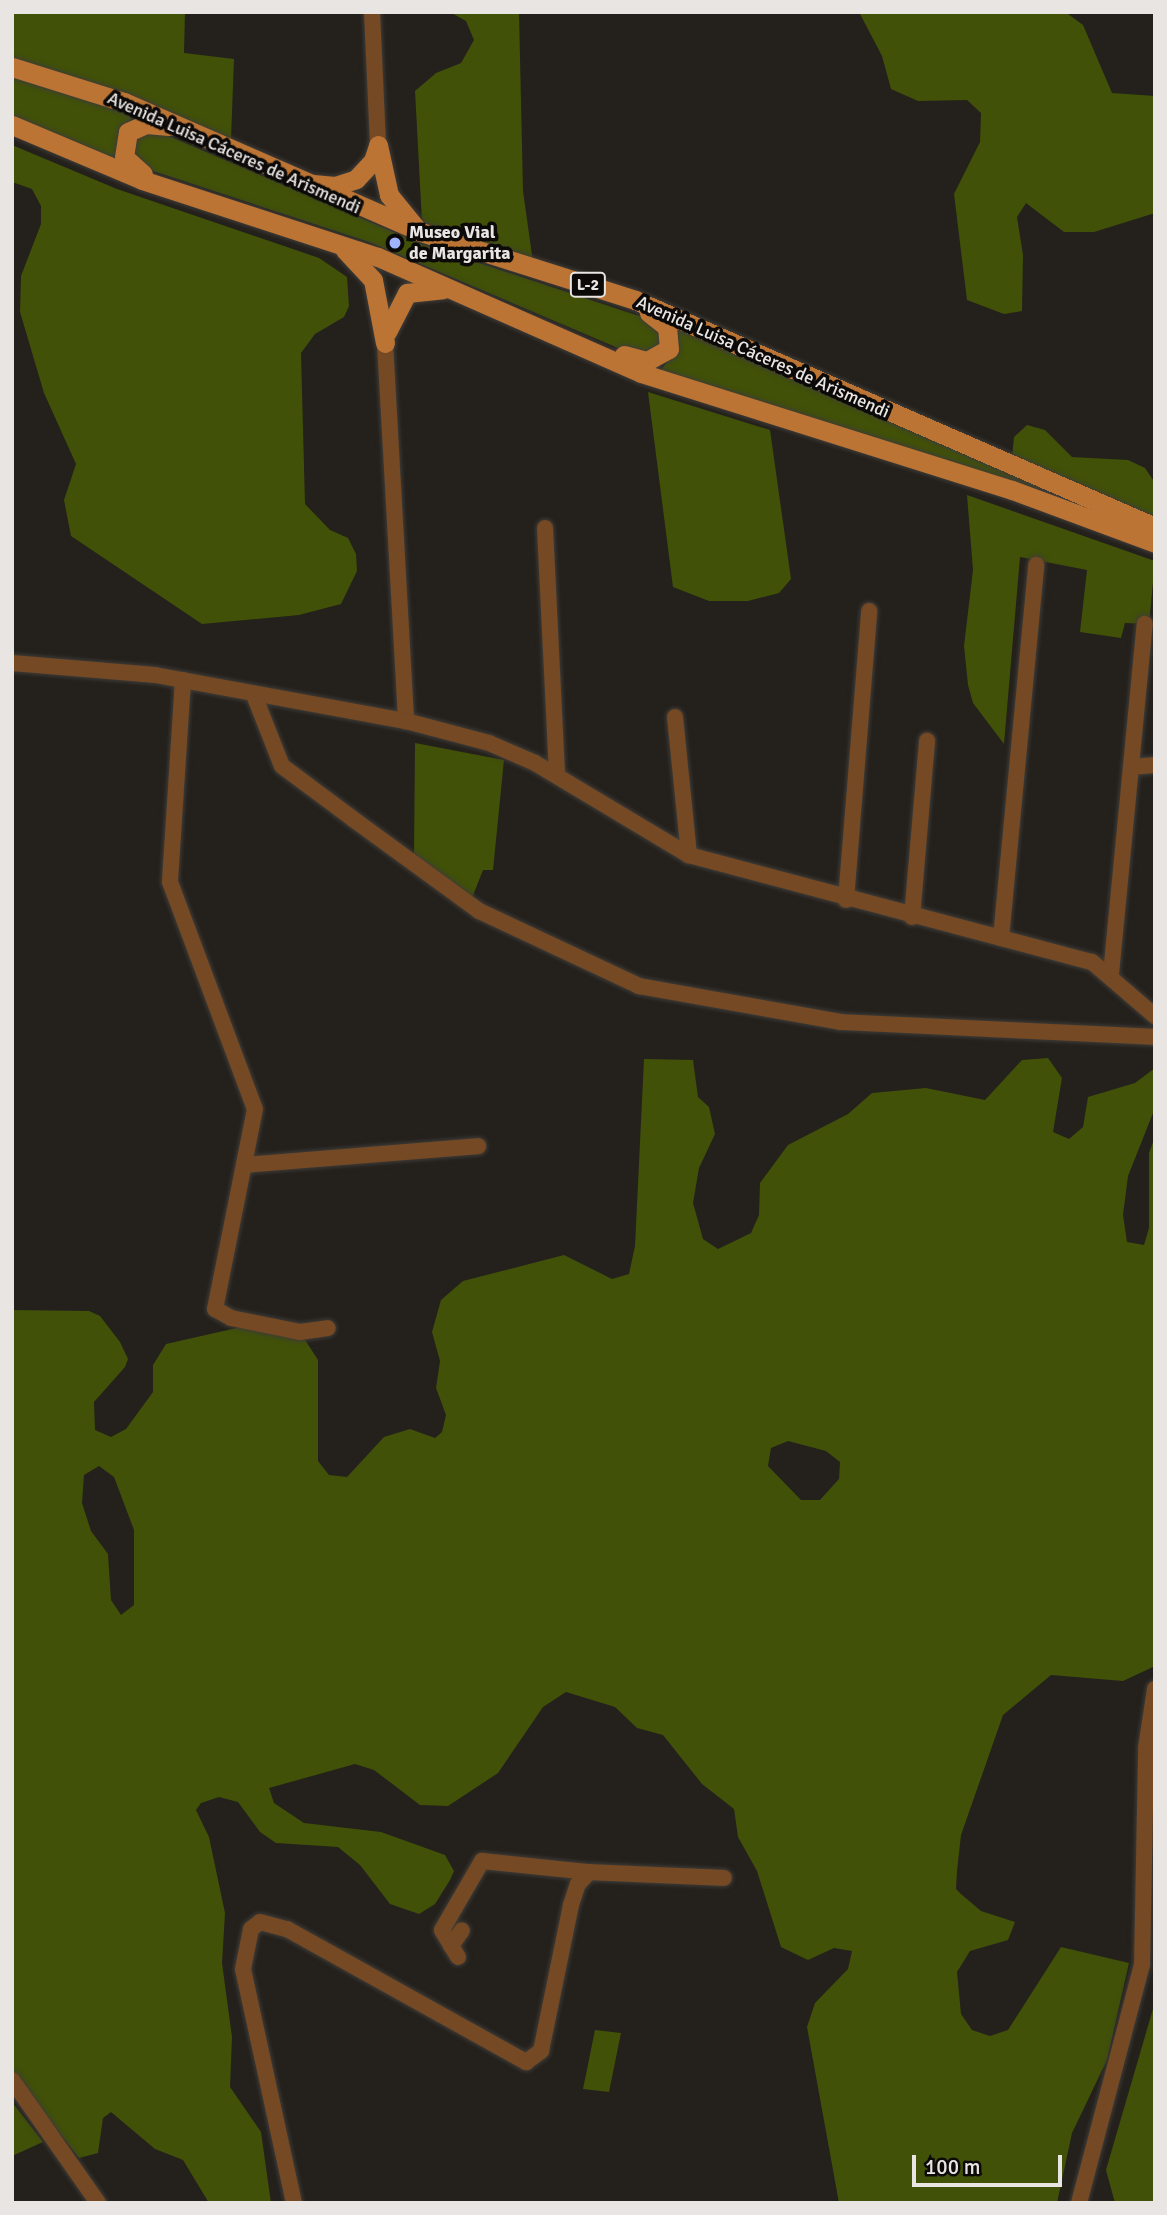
<!DOCTYPE html>
<meta charset="utf-8">
<style>
body{margin:0}
#map{position:relative;width:1167px;height:2215px;overflow:hidden;background:#24201c;font-family:Signika,sans-serif}
div>[style]{position:absolute}
.green>*{inset:0;background:#415108}
.roads{filter:drop-shadow(0 0 2px #3f3c38) drop-shadow(0 0 2px #3f3c38)}
.minor>*{height:16px;margin:-8px;padding:0 8px;transform-origin:8px;border-radius:8px;background:#744923}
.major>*{height:19px;margin:-9.5px;padding:0 9.5px;transform-origin:9.5px;border-radius:9.5px;background:#bb7434}
.dots>*{width:19px;height:19px;translate:-50% -50%;box-sizing:border-box;border:4px solid #0c0a09;border-radius:50%}
span{translate:-50% -50%;white-space:nowrap;text-align:center;line-height:1.15;-webkit-text-stroke:7px #0c0a09;paint-order:stroke}
.shield-label span{padding:2px 5px;background:#0c0a09;border:2px solid;border-radius:5px;-webkit-text-stroke-width:0}
.shield-label{font-size:16px;color:#e8e5e3;font-weight:700}
.street-label{font-size:18px;color:#e8e5e3}
.poi-label{font-size:18px;color:#e8e5e3;font-weight:700}
.left{translate:0 -50%;text-align:left}
.frame{position:absolute;inset:0;border:14px solid #e8e5e3;pointer-events:none}
.scale{position:absolute;left:912px;top:2155px;width:150px;height:32px;box-sizing:border-box;border:4px solid #e8e5e3;border-top:0;padding-left:9px;font-size:21px;line-height:24px;white-space:nowrap;color:#e8e5e3;-webkit-text-stroke:5px #0c0a09;paint-order:stroke}
</style>
<div id="map">
<div class="green">
<i style="clip-path:polygon(12px 12px,185px 12px,184px 53px,234px 59px,231px 139px,12px 58px)"></i>
<i style="clip-path:polygon(450px 12px,519px 12px,523px 191px,533px 262px,422px 222px,415px 91px,436px 73px,461px 63px,474px 40px,466px 21px)"></i>
<i style="clip-path:polygon(859px 12px,1068px 14px,1083px 25px,1112px 93px,1155px 96px,1155px 213px,1094px 232px,1064px 232px,1026px 203px,1017px 217px,1023px 255px,1022px 311px,1004px 314px,967px 300px,954px 194px,980px 142px,981px 113px,967px 100px,918px 101px,891px 89px,882px 56px)"></i>
<i style="clip-path:polygon(12px 76px,133px 113px,116px 163px,12px 117px)"></i>
<i style="clip-path:polygon(138px 131px,159px 132px,422px 244px,651px 320px,659px 325px,663px 349px,632px 354px,369px 242px,141px 167px,132px 161px)"></i>
<i style="clip-path:polygon(12px 145px,117px 189px,319px 258px,347px 277px,349px 306px,344px 317px,315px 334px,301px 353px,305px 504px,330px 530px,348px 538px,356px 554px,357px 571px,341px 604px,299px 615px,202px 624px,71px 536px,64px 500px,76px 464px,44px 393px,20px 312px,21px 276px,41px 224px,41px 206px,32px 189px,12px 182px)"></i>
<i style="clip-path:polygon(678px 327px,924px 437px,1058px 495px,661px 370px,678px 348px)"></i>
<i style="clip-path:polygon(648px 392px,770px 430px,791px 579px,779px 593px,748px 601px,709px 601px,673px 587px)"></i>
<i style="clip-path:polygon(1027px 425px,1045px 430px,1072px 457px,1128px 460px,1145px 468px,1155px 483px,1155px 520px,1012px 458px,1014px 437px)"></i>
<i style="clip-path:polygon(967px 495px,1155px 561px,1149px 624px,1125px 623px,1121px 638px,1080px 632px,1087px 570px,1020px 557px,1004px 744px,973px 703px,968px 685px,964px 646px,973px 570px)"></i>
<i style="clip-path:polygon(415px 743px,504px 760px,493px 870px,483px 870px,472px 898px,414px 855px)"></i>
<i style="clip-path:polygon(evenodd,1048px 1058px,1062px 1078px,1053px 1132px,1069px 1139px,1083px 1127px,1088px 1097px,1135px 1083px,1155px 1068px,1155px 1108px,1128px 1176px,1123px 1215px,1127px 1242px,1144px 1245px,1149px 1228px,1149px 1153px,1155px 1137px,1155px 1666px,1123px 1681px,1051px 1675px,1003px 1715px,961px 1835px,957px 1871px,956px 1889px,961px 1894px,981px 1911px,1015px 1922px,1008px 1940px,970px 1951px,957px 1972px,961px 2014px,972px 2030px,990px 2036px,1008px 2030px,1061px 1947px,1129px 1963px,1107px 2060px,1072px 2133px,1057px 2203px,839px 2203px,807px 2027px,815px 2003px,848px 1969px,852px 1951px,834px 1948px,808px 1960px,781px 1947px,757px 1871px,738px 1837px,734px 1809px,702px 1784px,663px 1735px,637px 1728px,615px 1707px,566px 1692px,543px 1707px,498px 1773px,448px 1806px,420px 1805px,374px 1770px,355px 1764px,269px 1788px,274px 1803px,304px 1823px,381px 1832px,445px 1855px,454px 1871px,450px 1880px,435px 1904px,419px 1914px,390px 1904px,360px 1865px,338px 1847px,276px 1843px,260px 1832px,238px 1802px,219px 1797px,201px 1803px,196px 1810px,209px 1837px,225px 1913px,222px 1963px,232px 2037px,230px 2087px,261px 2132px,271px 2203px,209px 2203px,183px 2160px,155px 2149px,111px 2112px,103px 2118px,98px 2153px,79px 2158px,12px 2072px,12px 1310px,89px 1311px,100px 1316px,120px 1342px,128px 1359px,125px 1367px,94px 1402px,95px 1430px,111px 1437px,126px 1429px,153px 1392px,153px 1365px,166px 1344px,241px 1327px,300px 1332px,318px 1360px,318px 1461px,329px 1475px,347px 1477px,384px 1437px,410px 1429px,435px 1438px,442px 1432px,446px 1415px,436px 1388px,440px 1361px,432px 1332px,441px 1300px,463px 1281px,564px 1255px,612px 1279px,629px 1274px,635px 1246px,644px 1059px,693px 1060px,698px 1097px,709px 1107px,715px 1134px,699px 1168px,693px 1203px,703px 1239px,718px 1249px,751px 1233px,759px 1215px,760px 1183px,788px 1145px,848px 1114px,872px 1093px,926px 1088px,985px 1100px,1022px 1060px,1048px 1058px,788px 1441px,826px 1451px,840px 1462px,839px 1479px,820px 1500px,801px 1500px,768px 1466px,771px 1448px,788px 1441px,1048px 1058px,99px 1466px,114px 1477px,134px 1530px,134px 1605px,121px 1615px,111px 1600px,108px 1554px,91px 1531px,82px 1503px,84px 1475px,99px 1466px)"></i>
<i style="clip-path:polygon(1155px 2002px,1155px 2203px,1115px 2203px,1106px 2170px)"></i>
<i style="clip-path:polygon(595px 2030px,621px 2033px,609px 2092px,583px 2089px)"></i>
<i style="clip-path:polygon(12px 2102px,43px 2142px,12px 2156px)"></i>
</div>
<div class="roads">
<div class="minor">
<i style="left:372px;top:12px;width:133px;rotate:87.4deg"></i>
<i style="left:385px;top:343px;width:379px;rotate:86.8deg"></i>
<i style="left:545px;top:528px;width:247px;rotate:87.2deg"></i>
<i style="left:12px;top:663px;width:144px;rotate:4.8deg"></i>
<i style="left:155px;top:675px;width:255px;rotate:10.4deg"></i>
<i style="left:406px;top:721px;width:86px;rotate:14.8deg"></i>
<i style="left:489px;top:743px;width:50px;rotate:23.5deg"></i>
<i style="left:535px;top:763px;width:179px;rotate:30.9deg"></i>
<i style="left:689px;top:855px;width:417px;rotate:14.9deg"></i>
<i style="left:1092px;top:962px;width:83px;rotate:40.6deg"></i>
<i style="left:183px;top:680px;width:202px;rotate:93.7deg"></i>
<i style="left:170px;top:882px;width:242px;rotate:69.5deg"></i>
<i style="left:255px;top:1109px;width:204px;rotate:101.3deg"></i>
<i style="left:215px;top:1309px;width:18px;rotate:29deg"></i>
<i style="left:231px;top:1318px;width:70px;rotate:11.5deg"></i>
<i style="left:300px;top:1332px;width:28px;rotate:-8deg"></i>
<i style="left:254px;top:695px;width:76px;rotate:68.5deg"></i>
<i style="left:282px;top:766px;width:89px;rotate:36.7deg"></i>
<i style="left:353px;top:819px;width:156px;rotate:36.1deg"></i>
<i style="left:479px;top:911px;width:177px;rotate:25.1deg"></i>
<i style="left:639px;top:986px;width:205px;rotate:10.1deg"></i>
<i style="left:841px;top:1022px;width:314px;rotate:2.7deg"></i>
<i style="left:675px;top:717px;width:139px;rotate:84.2deg"></i>
<i style="left:1131px;top:767px;width:24px;rotate:-5deg"></i>
<i style="left:846px;top:900px;width:290px;rotate:-85.4deg"></i>
<i style="left:912px;top:917px;width:177px;rotate:-85.1deg"></i>
<i style="left:1001px;top:938px;width:375px;rotate:-84.6deg"></i>
<i style="left:1111px;top:974px;width:352px;rotate:-84.5deg"></i>
<i style="left:244px;top:1165px;width:235px;rotate:-4.6deg"></i>
<i style="left:451px;top:1946px;width:19px;rotate:-55deg"></i>
<i style="left:458px;top:1957px;width:31px;rotate:-121deg"></i>
<i style="left:442px;top:1930px;width:80px;rotate:-59.9deg"></i>
<i style="left:482px;top:1861px;width:108px;rotate:5.9deg"></i>
<i style="left:12px;top:2080px;width:150px;rotate:55deg"></i>
<i style="left:294px;top:2203px;width:239px;rotate:-102.3deg"></i>
<i style="left:243px;top:1969px;width:41px;rotate:-78.7deg"></i>
<i style="left:251px;top:1929px;width:11px;rotate:-38deg"></i>
<i style="left:260px;top:1922px;width:28px;rotate:15deg"></i>
<i style="left:287px;top:1929px;width:274px;rotate:29.1deg"></i>
<i style="left:526px;top:2062px;width:19px;rotate:-36deg"></i>
<i style="left:541px;top:2051px;width:149px;rotate:-78.4deg"></i>
<i style="left:571px;top:1905px;width:22px;rotate:-72deg"></i>
<i style="left:578px;top:1884px;width:16px;rotate:-47deg"></i>
<i style="left:589px;top:1872px;width:135px;rotate:2.5deg"></i>
<i style="left:1079px;top:2203px;width:246px;rotate:-75.2deg"></i>
<i style="left:1142px;top:1965px;width:217px;rotate:-88.9deg"></i>
<i style="left:1146px;top:1748px;width:60px;rotate:-81.3deg"></i>
</div>
<div class="major">
<i style="left:12px;top:67px;width:117px;rotate:17.4deg"></i>
<i style="left:124px;top:102px;width:324px;rotate:23.6deg"></i>
<i style="left:421px;top:232px;width:225px;rotate:17.6deg"></i>
<i style="left:635px;top:300px;width:567px;rotate:23.58deg"></i>
<i style="left:12px;top:125px;width:141px;rotate:22.9deg"></i>
<i style="left:142px;top:180px;width:248px;rotate:18.1deg"></i>
<i style="left:378px;top:257px;width:287px;rotate:23.8deg"></i>
<i style="left:641px;top:373px;width:389px;rotate:17.5deg"></i>
<i style="left:1012px;top:490px;width:153px;rotate:20.3deg"></i>
<i style="left:378px;top:145px;width:51px;rotate:77.6deg"></i>
<i style="left:389px;top:195px;width:41px;rotate:50.9deg"></i>
<i style="left:143px;top:174px;width:25px;rotate:-138deg"></i>
<i style="left:124px;top:157px;width:25px;rotate:-81deg"></i>
<i style="left:128px;top:132px;width:20px;rotate:-24deg"></i>
<i style="left:146px;top:124px;width:23px;rotate:5deg"></i>
<i style="left:313px;top:184px;width:22px;rotate:5deg"></i>
<i style="left:335px;top:186px;width:22px;rotate:-18deg"></i>
<i style="left:356px;top:179px;width:25px;rotate:-47deg"></i>
<i style="left:373px;top:161px;width:16px;rotate:-72deg"></i>
<i style="left:345px;top:250px;width:41px;rotate:47deg"></i>
<i style="left:373px;top:280px;width:64px;rotate:79.2deg"></i>
<i style="left:387px;top:332px;width:44px;rotate:-62.9deg"></i>
<i style="left:407px;top:293px;width:36px;rotate:-6deg"></i>
<i style="left:624px;top:355px;width:24px;rotate:15deg"></i>
<i style="left:647px;top:361px;width:25px;rotate:-29deg"></i>
<i style="left:669px;top:349px;width:22px;rotate:-95deg"></i>
<i style="left:667px;top:327px;width:23px;rotate:-142deg"></i>
</div>
</div>
<div class="dots">
<i style="left:395px;top:243px;background:#a0b3fd"></i>
</div>
<div class="shield-label">
<span style="left:588px;top:285px">L-2</span>
</div>
<div class="street-label">
<span style="left:234px;top:153px;rotate:24deg">Avenida Luisa Cáceres de Arismendi</span>
<span style="left:763px;top:357px;rotate:24deg">Avenida Luisa Cáceres de Arismendi</span>
</div>
<div class="poi-label">
<span class="left" style="left:409px;top:243px">Museo Vial<br>de Margarita</span>
</div>
<div class="frame"></div>
<div class="scale">100 m</div>
</div>
